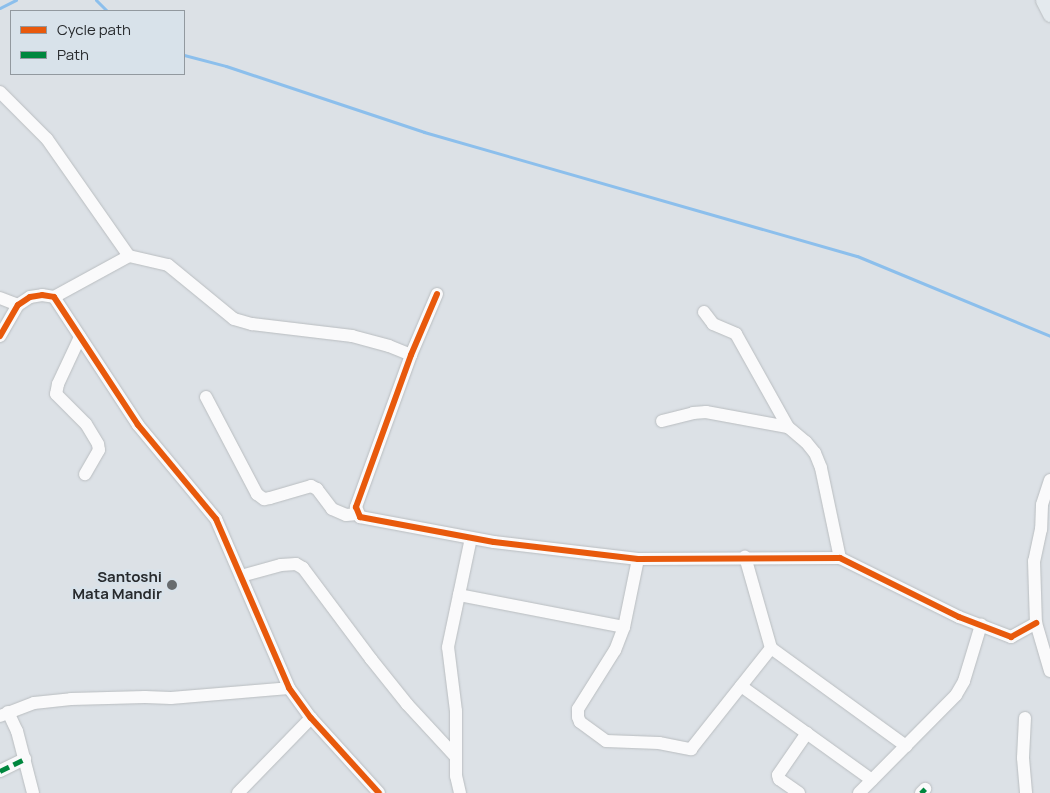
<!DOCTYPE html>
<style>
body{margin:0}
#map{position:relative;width:1050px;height:793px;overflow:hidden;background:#dce1e6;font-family:Manrope,sans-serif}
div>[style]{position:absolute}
.stream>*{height:3px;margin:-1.5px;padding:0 1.5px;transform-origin:1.5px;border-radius:1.5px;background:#8cbfec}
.roads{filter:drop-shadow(0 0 1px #b9bdc0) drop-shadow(0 0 1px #b9bdc0)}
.minor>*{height:12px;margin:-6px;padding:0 6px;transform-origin:6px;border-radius:6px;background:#fafafb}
.major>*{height:15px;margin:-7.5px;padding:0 7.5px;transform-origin:7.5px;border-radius:7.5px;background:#e4eaee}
.quiet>*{height:5px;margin-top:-2.5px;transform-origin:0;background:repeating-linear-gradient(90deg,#00873e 0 10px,transparent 0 15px)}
.cycleway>*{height:6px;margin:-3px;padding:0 3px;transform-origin:3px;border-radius:3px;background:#e8590c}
.dots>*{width:14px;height:14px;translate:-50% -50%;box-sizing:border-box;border:2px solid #d8e2ea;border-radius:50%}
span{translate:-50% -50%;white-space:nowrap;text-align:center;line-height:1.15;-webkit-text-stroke:5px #d8e2ea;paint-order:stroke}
.poi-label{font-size:15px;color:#282b2e;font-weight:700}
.right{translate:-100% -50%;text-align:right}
.legend{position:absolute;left:10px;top:10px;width:175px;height:65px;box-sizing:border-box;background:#d8e2ea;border:1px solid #92999f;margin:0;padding:6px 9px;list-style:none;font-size:15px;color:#282b2e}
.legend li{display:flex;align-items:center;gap:10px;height:25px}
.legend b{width:25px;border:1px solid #92999f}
</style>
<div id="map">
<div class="stream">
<i style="left:96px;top:0;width:16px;rotate:45deg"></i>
<i style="left:0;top:8px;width:18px;rotate:-27deg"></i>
<i style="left:184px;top:55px;width:43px;rotate:14.7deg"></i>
<i style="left:226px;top:66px;width:209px;rotate:18.4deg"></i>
<i style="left:424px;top:132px;width:450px;rotate:16deg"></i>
<i style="left:857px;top:256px;width:209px;rotate:22.5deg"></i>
</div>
<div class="roads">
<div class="minor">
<i style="left:0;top:92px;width:66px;rotate:45deg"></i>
<i style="left:47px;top:139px;width:143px;rotate:55deg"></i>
<i style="left:437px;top:294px;width:66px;rotate:113.1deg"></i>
<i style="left:411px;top:355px;width:162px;rotate:109.9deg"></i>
<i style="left:356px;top:507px;width:11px;rotate:68deg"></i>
<i style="left:360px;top:517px;width:136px;rotate:10.6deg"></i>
<i style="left:494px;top:542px;width:145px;rotate:6.7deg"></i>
<i style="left:638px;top:559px;width:202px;rotate:-0.3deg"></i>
<i style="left:840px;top:558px;width:133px;rotate:26.4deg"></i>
<i style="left:959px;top:617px;width:56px;rotate:21deg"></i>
<i style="left:1011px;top:637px;width:29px;rotate:-29deg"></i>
<i style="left:54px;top:297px;width:85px;rotate:-28.7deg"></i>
<i style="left:129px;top:256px;width:40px;rotate:13deg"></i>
<i style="left:168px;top:265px;width:85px;rotate:39.3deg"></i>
<i style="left:234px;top:319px;width:19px;rotate:16deg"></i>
<i style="left:252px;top:324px;width:101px;rotate:6.8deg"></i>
<i style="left:352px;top:336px;width:38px;rotate:15deg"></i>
<i style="left:389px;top:346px;width:24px;rotate:22deg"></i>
<i style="left:0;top:298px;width:19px;rotate:21deg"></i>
<i style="left:704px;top:312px;width:15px;rotate:53deg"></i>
<i style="left:713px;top:324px;width:25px;rotate:23deg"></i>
<i style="left:736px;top:334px;width:107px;rotate:60.8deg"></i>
<i style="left:788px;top:427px;width:23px;rotate:40deg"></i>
<i style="left:806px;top:442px;width:14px;rotate:51deg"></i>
<i style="left:815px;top:453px;width:16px;rotate:68deg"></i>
<i style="left:821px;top:468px;width:92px;rotate:78.1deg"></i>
<i style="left:0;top:336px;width:36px;rotate:-60deg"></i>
<i style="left:18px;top:305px;width:14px;rotate:-34deg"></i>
<i style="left:30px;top:297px;width:12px;rotate:-9deg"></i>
<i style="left:42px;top:295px;width:12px;rotate:9deg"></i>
<i style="left:54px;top:297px;width:153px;rotate:56.7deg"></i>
<i style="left:138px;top:425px;width:122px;rotate:50.3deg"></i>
<i style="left:216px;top:519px;width:184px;rotate:66.6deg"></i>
<i style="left:289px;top:688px;width:37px;rotate:54deg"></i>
<i style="left:311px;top:718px;width:101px;rotate:47.8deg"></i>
<i style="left:80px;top:337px;width:52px;rotate:115.1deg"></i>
<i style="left:58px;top:384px;width:10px;rotate:101deg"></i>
<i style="left:56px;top:394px;width:42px;rotate:45deg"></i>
<i style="left:86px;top:424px;width:23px;rotate:59deg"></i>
<i style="left:98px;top:444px;width:6px;rotate:81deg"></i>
<i style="left:99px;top:450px;width:28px;rotate:120deg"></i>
<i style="left:206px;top:397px;width:110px;rotate:62.3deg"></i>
<i style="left:257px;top:494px;width:9px;rotate:36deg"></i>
<i style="left:264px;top:499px;width:6px;rotate:-9deg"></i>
<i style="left:270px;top:498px;width:43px;rotate:-16.3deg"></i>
<i style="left:311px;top:486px;width:7px;rotate:27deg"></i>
<i style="left:317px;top:489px;width:25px;rotate:53deg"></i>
<i style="left:332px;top:509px;width:15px;rotate:23deg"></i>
<i style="left:346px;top:515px;width:12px;rotate:-5deg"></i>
<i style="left:662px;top:421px;width:32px;rotate:-14deg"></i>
<i style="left:693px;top:413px;width:13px;rotate:-4deg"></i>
<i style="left:706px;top:412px;width:83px;rotate:10.4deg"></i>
<i style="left:1050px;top:480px;width:26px;rotate:108deg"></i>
<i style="left:1042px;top:505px;width:24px;rotate:92deg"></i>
<i style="left:1041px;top:529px;width:33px;rotate:102deg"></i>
<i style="left:1034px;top:561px;width:62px;rotate:88.2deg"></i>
<i style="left:1036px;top:623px;width:50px;rotate:73.7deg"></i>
<i style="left:638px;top:559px;width:69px;rotate:101.6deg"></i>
<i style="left:624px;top:627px;width:25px;rotate:111deg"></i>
<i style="left:615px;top:650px;width:70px;rotate:122.1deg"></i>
<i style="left:578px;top:709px;width:8px;rotate:90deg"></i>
<i style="left:578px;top:717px;width:5px;rotate:68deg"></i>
<i style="left:580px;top:722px;width:32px;rotate:36deg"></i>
<i style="left:606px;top:741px;width:53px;rotate:2.2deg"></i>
<i style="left:659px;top:743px;width:33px;rotate:11deg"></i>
<i style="left:691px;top:749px;width:129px;rotate:-51.6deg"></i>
<i style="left:771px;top:648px;width:95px;rotate:-105.9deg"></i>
<i style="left:241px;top:576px;width:41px;rotate:-15.4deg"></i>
<i style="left:281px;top:565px;width:15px;rotate:-4deg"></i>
<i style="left:296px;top:564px;width:8px;rotate:30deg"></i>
<i style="left:303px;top:568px;width:114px;rotate:53.2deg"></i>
<i style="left:371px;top:659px;width:58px;rotate:51.3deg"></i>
<i style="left:407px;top:704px;width:72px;rotate:47.2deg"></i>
<i style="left:459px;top:595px;width:168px;rotate:11deg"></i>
<i style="left:771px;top:648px;width:167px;rotate:36deg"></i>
<i style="left:741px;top:686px;width:161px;rotate:35.7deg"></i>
<i style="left:8px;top:712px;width:21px;rotate:65deg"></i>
<i style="left:17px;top:731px;width:64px;rotate:75.5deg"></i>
<i style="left:0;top:716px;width:36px;rotate:-21deg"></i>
<i style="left:34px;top:703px;width:37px;rotate:-6deg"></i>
<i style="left:71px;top:699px;width:74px;rotate:-1.5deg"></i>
<i style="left:145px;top:697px;width:26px;rotate:2deg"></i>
<i style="left:171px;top:698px;width:118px;rotate:-4.8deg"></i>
<i style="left:1025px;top:718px;width:40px;rotate:92.9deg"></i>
<i style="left:1023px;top:758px;width:35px;rotate:85deg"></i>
<i style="left:0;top:771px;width:28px;rotate:-26deg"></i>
<i style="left:238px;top:793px;width:105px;rotate:-45.8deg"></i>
<i style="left:460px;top:793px;width:17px;rotate:-103deg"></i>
<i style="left:456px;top:776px;width:65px;rotate:-90deg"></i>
<i style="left:456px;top:711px;width:64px;rotate:-97.1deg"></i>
<i style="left:448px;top:647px;width:111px;rotate:-78.1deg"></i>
<i style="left:799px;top:793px;width:24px;rotate:-145deg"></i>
<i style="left:779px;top:779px;width:4px;rotate:-104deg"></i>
<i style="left:778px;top:775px;width:51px;rotate:-55.4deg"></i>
<i style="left:859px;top:793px;width:138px;rotate:-45.3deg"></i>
<i style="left:956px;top:695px;width:16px;rotate:-60deg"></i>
<i style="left:964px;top:681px;width:59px;rotate:-73.1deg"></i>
<i style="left:921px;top:793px;width:6px;rotate:-45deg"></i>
</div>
<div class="major">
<i style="left:1043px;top:0;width:16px;rotate:63deg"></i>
</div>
</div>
<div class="quiet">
<i style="left:0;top:771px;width:28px;rotate:-26deg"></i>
<i style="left:921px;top:793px;width:6px;rotate:-45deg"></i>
</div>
<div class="cycleway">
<i style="left:437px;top:294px;width:66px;rotate:113.1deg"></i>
<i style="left:411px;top:355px;width:162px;rotate:109.9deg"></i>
<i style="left:356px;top:507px;width:11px;rotate:68deg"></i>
<i style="left:360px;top:517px;width:136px;rotate:10.6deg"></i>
<i style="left:494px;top:542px;width:145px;rotate:6.7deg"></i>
<i style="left:638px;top:559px;width:202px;rotate:-0.3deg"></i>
<i style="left:840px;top:558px;width:133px;rotate:26.4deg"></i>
<i style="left:959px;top:617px;width:56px;rotate:21deg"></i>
<i style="left:1011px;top:637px;width:29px;rotate:-29deg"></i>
<i style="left:0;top:336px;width:36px;rotate:-60deg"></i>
<i style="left:18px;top:305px;width:14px;rotate:-34deg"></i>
<i style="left:30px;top:297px;width:12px;rotate:-9deg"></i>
<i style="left:42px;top:295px;width:12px;rotate:9deg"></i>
<i style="left:54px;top:297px;width:153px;rotate:56.7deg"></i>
<i style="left:138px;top:425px;width:122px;rotate:50.3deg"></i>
<i style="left:216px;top:519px;width:184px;rotate:66.6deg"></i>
<i style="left:289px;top:688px;width:37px;rotate:54deg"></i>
<i style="left:311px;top:718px;width:101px;rotate:47.8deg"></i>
</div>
<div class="dots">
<i style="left:172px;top:585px;background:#676b6e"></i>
</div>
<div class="poi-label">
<span class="right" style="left:162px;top:585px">Santoshi<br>Mata Mandir</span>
</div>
<ul class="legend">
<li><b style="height:6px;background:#e8590c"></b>Cycle path</li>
<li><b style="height:6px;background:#00873e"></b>Path</li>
</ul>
</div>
